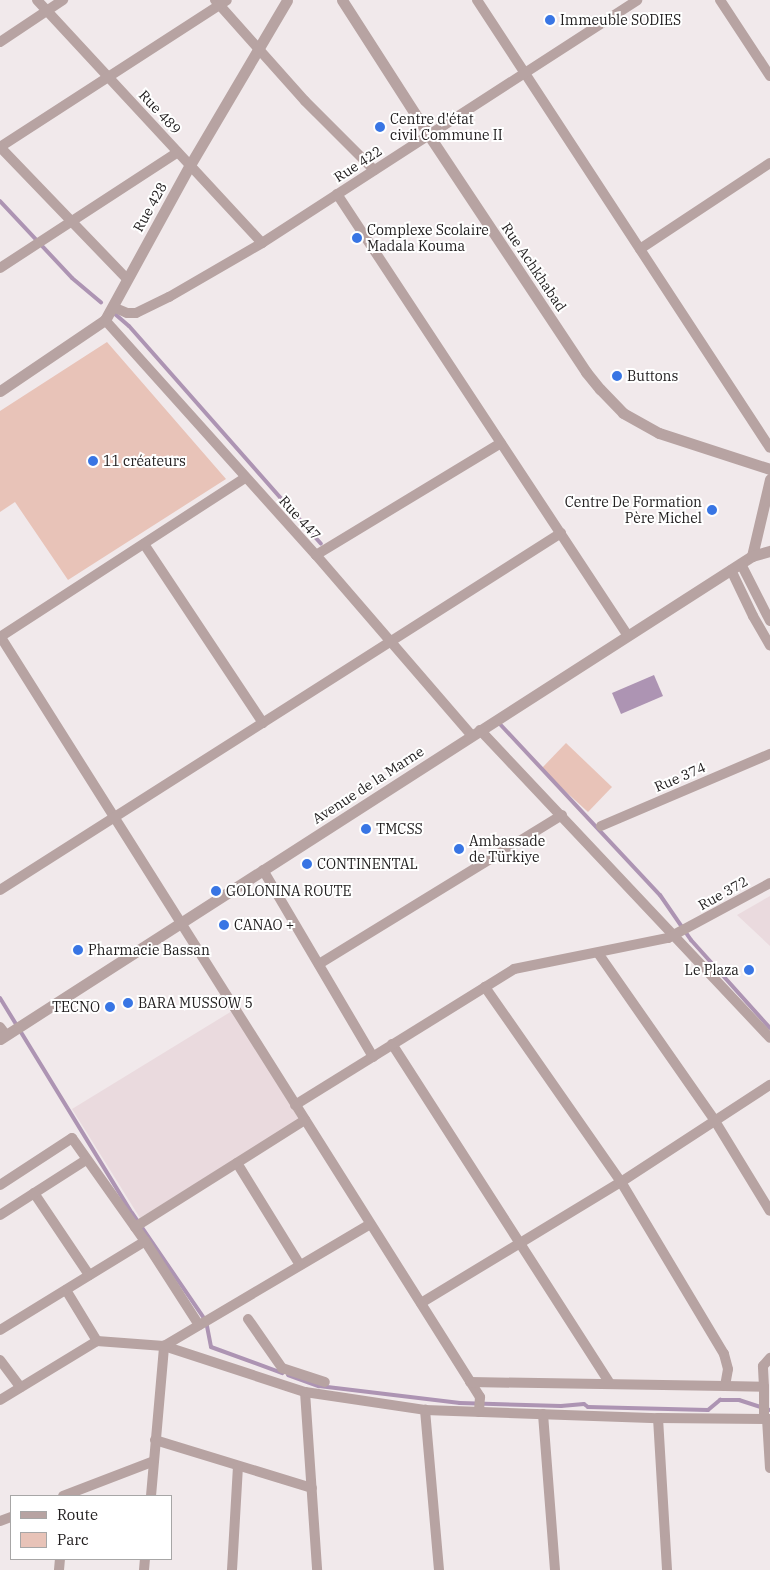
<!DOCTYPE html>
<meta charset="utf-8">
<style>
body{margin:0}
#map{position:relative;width:770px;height:1570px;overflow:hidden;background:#f1e9eb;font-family:"IBM Plex Serif",serif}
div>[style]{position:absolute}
.built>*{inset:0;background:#eadade}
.green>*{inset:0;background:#e8c3b8}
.water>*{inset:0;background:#ad94b3}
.stream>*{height:4px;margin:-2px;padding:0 2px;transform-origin:2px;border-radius:2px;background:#ad94b3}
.minor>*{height:10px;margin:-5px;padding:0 5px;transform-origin:5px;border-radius:5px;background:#b7a3a2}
.tertiary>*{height:11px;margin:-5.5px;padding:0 5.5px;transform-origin:5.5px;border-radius:5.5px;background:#b7a3a2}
.dots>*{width:14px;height:14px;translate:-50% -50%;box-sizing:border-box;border:2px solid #fff;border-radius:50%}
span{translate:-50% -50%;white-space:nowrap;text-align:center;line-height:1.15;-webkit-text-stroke:4px #fff;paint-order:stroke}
.poi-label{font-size:14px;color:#232021}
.left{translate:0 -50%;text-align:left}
.right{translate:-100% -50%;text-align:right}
.street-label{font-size:14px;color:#232021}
.legend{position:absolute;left:10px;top:1495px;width:162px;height:65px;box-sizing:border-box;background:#fff;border:1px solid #a7a6a6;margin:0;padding:6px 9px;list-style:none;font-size:15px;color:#232021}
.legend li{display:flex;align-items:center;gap:10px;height:25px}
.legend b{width:25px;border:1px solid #a7a6a6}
</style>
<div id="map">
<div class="built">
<i style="clip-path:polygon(770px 896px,770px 946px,737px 915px)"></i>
<i style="clip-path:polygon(232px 1011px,299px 1119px,140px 1218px,72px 1109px)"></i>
</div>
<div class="green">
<i style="clip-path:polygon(107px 342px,226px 479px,68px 580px,15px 502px,0 512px,0 411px)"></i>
<i style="clip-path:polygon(566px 743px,612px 787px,588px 812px,541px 769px)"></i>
</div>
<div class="water">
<i style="clip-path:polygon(654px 675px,663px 696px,621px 714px,612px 693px)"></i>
</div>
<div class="stream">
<i style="left:0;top:201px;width:105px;rotate:46.9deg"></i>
<i style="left:72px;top:278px;width:38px;rotate:40deg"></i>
<i style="left:115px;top:314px;width:18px;rotate:41deg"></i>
<i style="left:129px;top:326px;width:290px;rotate:48.6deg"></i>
<i style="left:498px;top:722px;width:237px;rotate:46.9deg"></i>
<i style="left:660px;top:895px;width:55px;rotate:55.4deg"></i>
<i style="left:691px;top:940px;width:118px;rotate:48.1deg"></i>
<i style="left:0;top:998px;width:252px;rotate:58.5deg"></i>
<i style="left:132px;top:1213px;width:131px;rotate:55.6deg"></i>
<i style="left:206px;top:1321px;width:26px;rotate:79deg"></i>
<i style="left:211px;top:1347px;width:76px;rotate:20.1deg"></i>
<i style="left:288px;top:1375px;width:33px;rotate:20deg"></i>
<i style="left:319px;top:1386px;width:142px;rotate:6.9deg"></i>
<i style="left:460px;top:1403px;width:101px;rotate:1.7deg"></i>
<i style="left:561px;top:1406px;width:23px;rotate:-5deg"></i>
<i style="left:584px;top:1404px;width:5px;rotate:37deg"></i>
<i style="left:588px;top:1407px;width:120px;rotate:1.4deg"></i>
<i style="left:708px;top:1410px;width:16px;rotate:-40deg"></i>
<i style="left:720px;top:1400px;width:19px"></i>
<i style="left:739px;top:1400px;width:33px;rotate:18deg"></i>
</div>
<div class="minor">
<i style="left:37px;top:0;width:331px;rotate:47.2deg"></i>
<i style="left:215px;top:0;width:135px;rotate:48.3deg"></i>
<i style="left:305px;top:101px;width:98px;rotate:45deg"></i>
<i style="left:477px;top:0;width:535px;rotate:56.81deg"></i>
<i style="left:720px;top:0;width:91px;rotate:56.7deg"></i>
<i style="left:0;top:42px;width:76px;rotate:-33.7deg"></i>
<i style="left:0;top:147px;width:270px;rotate:-32.9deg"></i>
<i style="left:0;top:147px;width:183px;rotate:46.1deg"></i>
<i style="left:337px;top:194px;width:529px;rotate:56.64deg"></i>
<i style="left:640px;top:249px;width:156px;rotate:-33.5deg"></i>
<i style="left:0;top:268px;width:212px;rotate:-33.1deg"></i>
<i style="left:113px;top:307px;width:15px;rotate:23deg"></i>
<i style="left:127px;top:313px;width:9px"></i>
<i style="left:136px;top:313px;width:37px;rotate:-26deg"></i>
<i style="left:169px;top:297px;width:108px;rotate:-30.1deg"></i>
<i style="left:262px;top:243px;width:447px;rotate:-32.9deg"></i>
<i style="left:105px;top:320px;width:316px;rotate:48.1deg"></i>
<i style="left:316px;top:555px;width:239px;rotate:49.2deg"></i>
<i style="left:144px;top:544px;width:215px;rotate:56.4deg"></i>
<i style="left:316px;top:555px;width:216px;rotate:-31.2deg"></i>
<i style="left:741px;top:564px;width:64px;rotate:63deg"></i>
<i style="left:731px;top:570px;width:51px;rotate:64.4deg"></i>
<i style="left:753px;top:616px;width:34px;rotate:60deg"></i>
<i style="left:0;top:636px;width:900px;rotate:57.76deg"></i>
<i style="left:480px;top:1397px;width:15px;rotate:94deg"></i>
<i style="left:0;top:637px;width:292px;rotate:-33deg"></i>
<i style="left:480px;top:730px;width:423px;rotate:46.7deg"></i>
<i style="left:601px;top:826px;width:184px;rotate:-23.1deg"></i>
<i style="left:263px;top:870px;width:217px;rotate:59.5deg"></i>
<i style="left:0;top:890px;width:665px;rotate:-32.47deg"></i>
<i style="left:598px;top:953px;width:205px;rotate:55.1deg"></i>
<i style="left:715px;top:1121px;width:105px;rotate:58.6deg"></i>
<i style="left:319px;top:964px;width:285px;rotate:-31.5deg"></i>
<i style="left:0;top:1027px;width:10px;rotate:53deg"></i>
<i style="left:392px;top:1044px;width:403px;rotate:57.3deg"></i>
<i style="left:295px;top:1105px;width:258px;rotate:-31.8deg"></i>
<i style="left:514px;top:969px;width:157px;rotate:-11.4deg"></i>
<i style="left:668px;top:938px;width:116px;rotate:-28.3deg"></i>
<i style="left:237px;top:1163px;width:120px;rotate:58.3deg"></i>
<i style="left:0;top:1185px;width:86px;rotate:-33.1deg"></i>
<i style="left:72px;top:1138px;width:126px;rotate:54.7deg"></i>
<i style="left:145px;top:1241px;width:100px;rotate:57.3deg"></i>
<i style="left:34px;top:1193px;width:99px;rotate:56.1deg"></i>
<i style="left:0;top:1215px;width:102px;rotate:-32.6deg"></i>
<i style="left:135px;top:1227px;width:201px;rotate:-32.2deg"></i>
<i style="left:66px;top:1290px;width:60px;rotate:58.7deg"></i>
<i style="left:421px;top:1303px;width:234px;rotate:-31.2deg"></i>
<i style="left:621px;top:1182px;width:178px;rotate:-33.1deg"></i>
<i style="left:248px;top:1319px;width:60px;rotate:55.2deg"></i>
<i style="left:282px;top:1368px;width:45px;rotate:18deg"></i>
<i style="left:0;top:1330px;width:170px;rotate:-31.5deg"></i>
<i style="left:0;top:1360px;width:34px;rotate:53deg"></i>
<i style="left:470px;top:1382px;width:255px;rotate:0.9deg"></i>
<i style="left:725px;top:1386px;width:17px;rotate:-80deg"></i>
<i style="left:728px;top:1369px;width:16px;rotate:-105deg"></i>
<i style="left:724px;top:1354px;width:200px;rotate:-120.9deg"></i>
<i style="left:621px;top:1182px;width:238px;rotate:-124.9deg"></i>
<i style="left:725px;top:1386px;width:39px;rotate:1deg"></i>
<i style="left:764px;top:1387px;width:21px;rotate:-93deg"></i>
<i style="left:763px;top:1366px;width:11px;rotate:-49deg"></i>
<i style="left:305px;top:1392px;width:178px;rotate:86.1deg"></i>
<i style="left:0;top:1400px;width:114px;rotate:-31.3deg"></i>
<i style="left:97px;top:1341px;width:67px;rotate:4.3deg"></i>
<i style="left:164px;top:1346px;width:148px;rotate:18.1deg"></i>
<i style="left:305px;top:1392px;width:121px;rotate:8.5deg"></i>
<i style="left:543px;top:1414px;width:156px;rotate:85.6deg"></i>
<i style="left:658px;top:1418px;width:152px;rotate:86.6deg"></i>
<i style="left:764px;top:1419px;width:32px;rotate:-90deg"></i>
<i style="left:767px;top:1419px;width:49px;rotate:86.5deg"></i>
<i style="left:155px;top:1440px;width:164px;rotate:17deg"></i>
<i style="left:63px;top:1496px;width:97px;rotate:-21deg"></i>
<i style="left:151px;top:1496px;width:151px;rotate:-85deg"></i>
<i style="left:164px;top:1346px;width:239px;rotate:-30.6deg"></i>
<i style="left:0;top:1521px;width:12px;rotate:-20deg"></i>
<i style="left:59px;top:1570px;width:11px;rotate:-85deg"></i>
<i style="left:144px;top:1570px;width:11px;rotate:-85deg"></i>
<i style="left:232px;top:1570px;width:104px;rotate:-86.7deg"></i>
<i style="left:439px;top:1570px;width:161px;rotate:-95deg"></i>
<i style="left:425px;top:1410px;width:233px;rotate:2deg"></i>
<i style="left:658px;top:1418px;width:112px;rotate:0.5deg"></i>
</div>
<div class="tertiary">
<i style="left:342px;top:0;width:159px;rotate:57.3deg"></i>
<i style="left:428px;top:134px;width:286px;rotate:56.4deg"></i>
<i style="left:586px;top:372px;width:22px;rotate:51deg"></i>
<i style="left:600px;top:389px;width:33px;rotate:46deg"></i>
<i style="left:623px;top:413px;width:41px;rotate:29.1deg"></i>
<i style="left:659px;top:433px;width:117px;rotate:18deg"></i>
<i style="left:0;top:391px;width:127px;rotate:-34.1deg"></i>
<i style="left:105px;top:320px;width:177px;rotate:-61.3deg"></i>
<i style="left:190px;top:165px;width:191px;rotate:-59.5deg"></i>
<i style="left:752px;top:556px;width:79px;rotate:-76.8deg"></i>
<i style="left:0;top:1039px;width:894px;rotate:-32.71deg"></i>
<i style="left:752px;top:556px;width:19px;rotate:-16deg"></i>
</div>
<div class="dots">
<i style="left:550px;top:20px;background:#3875e4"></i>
<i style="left:380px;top:127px;background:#3875e4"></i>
<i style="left:357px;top:238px;background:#3875e4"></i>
<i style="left:617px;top:376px;background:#3875e4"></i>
<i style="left:93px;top:461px;background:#3875e4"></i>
<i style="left:712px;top:510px;background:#3875e4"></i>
<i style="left:366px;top:829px;background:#3875e4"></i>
<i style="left:459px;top:849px;background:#3875e4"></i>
<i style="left:307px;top:864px;background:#3875e4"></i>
<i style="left:216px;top:891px;background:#3875e4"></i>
<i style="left:224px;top:925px;background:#3875e4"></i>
<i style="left:78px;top:950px;background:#3875e4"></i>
<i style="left:749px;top:970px;background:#3875e4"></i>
<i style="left:128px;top:1003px;background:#3875e4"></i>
<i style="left:110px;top:1007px;background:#3875e4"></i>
</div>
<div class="poi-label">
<span class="left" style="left:560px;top:20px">Immeuble SODIES</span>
<span class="left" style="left:390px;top:127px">Centre d'état<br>civil Commune II</span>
<span class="left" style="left:367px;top:238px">Complexe Scolaire<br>Madala Kouma</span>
<span class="left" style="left:627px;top:376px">Buttons</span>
<span class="left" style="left:103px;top:461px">11 créateurs</span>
<span class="right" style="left:702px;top:510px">Centre De Formation<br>Père Michel</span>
<span class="left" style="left:376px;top:829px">TMCSS</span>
<span class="left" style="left:469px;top:849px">Ambassade<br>de Türkiye</span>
<span class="left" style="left:317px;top:864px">CONTINENTAL</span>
<span class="left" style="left:226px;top:891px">GOLONINA ROUTE</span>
<span class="left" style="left:234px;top:925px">CANAO +</span>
<span class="left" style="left:88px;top:950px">Pharmacie Bassan</span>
<span class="right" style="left:739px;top:970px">Le Plaza</span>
<span class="left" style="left:138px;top:1003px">BARA MUSSOW 5</span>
<span class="right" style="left:100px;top:1007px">TECNO</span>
</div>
<div class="street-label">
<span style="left:160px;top:112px;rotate:47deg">Rue 489</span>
<span style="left:358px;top:164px;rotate:-33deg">Rue 422</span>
<span style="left:150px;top:207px;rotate:-61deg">Rue 428</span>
<span style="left:534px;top:267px;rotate:56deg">Rue Achkhabad</span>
<span style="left:300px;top:518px;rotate:48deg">Rue 447</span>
<span style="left:680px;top:777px;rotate:-23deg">Rue 374</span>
<span style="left:368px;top:785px;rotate:-33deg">Avenue de la Marne</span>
<span style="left:723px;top:893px;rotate:-29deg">Rue 372</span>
</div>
<ul class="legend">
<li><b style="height:6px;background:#b7a3a2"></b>Route</li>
<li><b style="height:14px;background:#e8c3b8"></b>Parc</li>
</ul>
</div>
